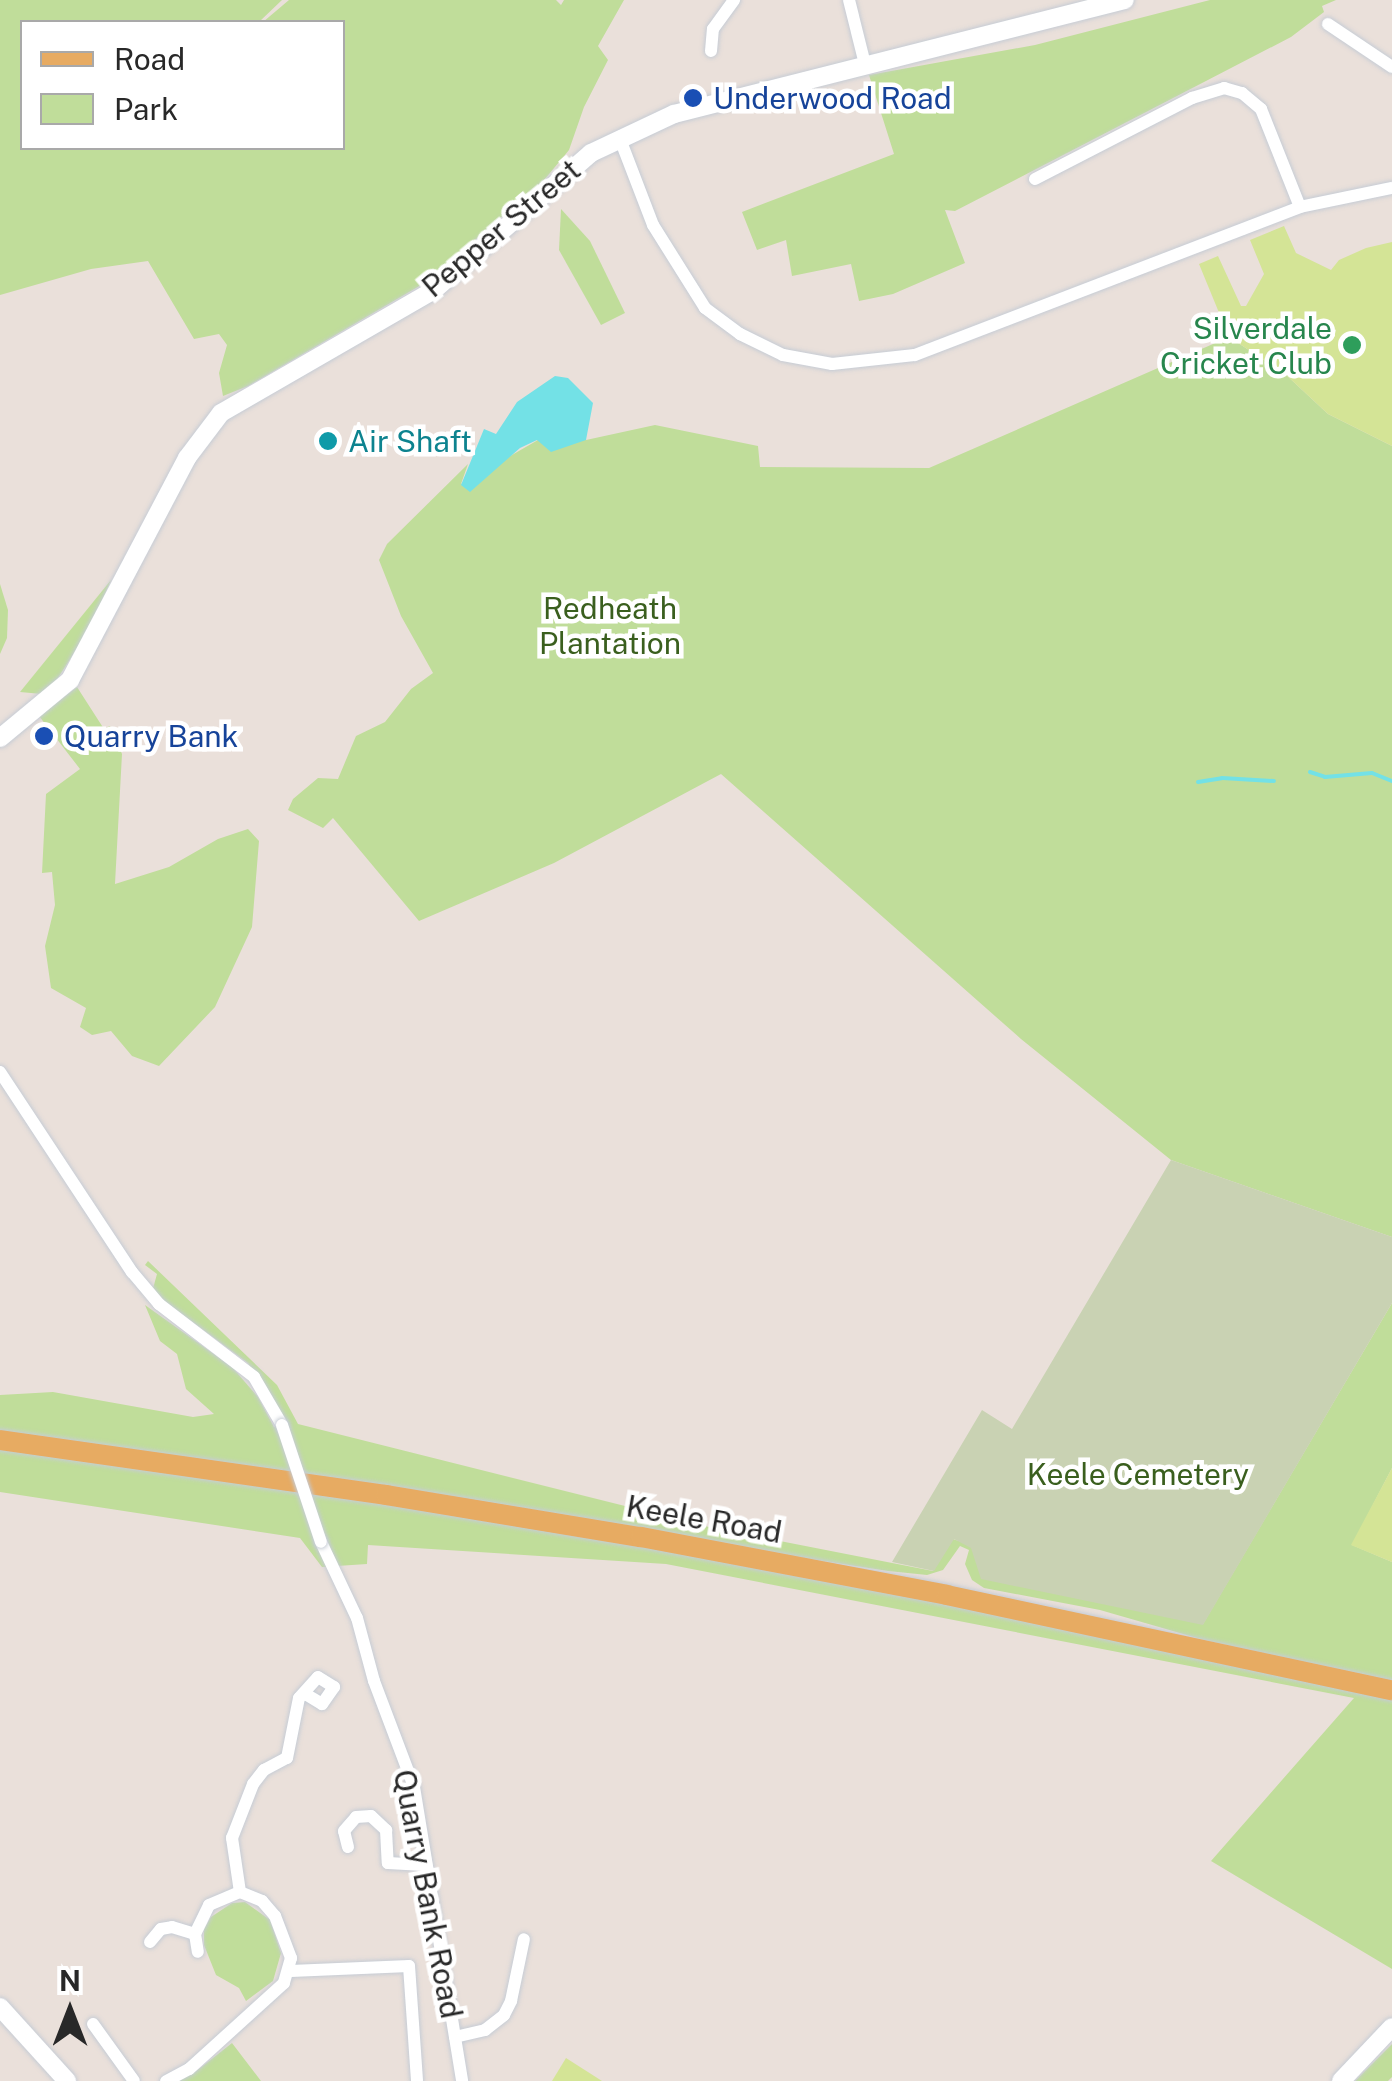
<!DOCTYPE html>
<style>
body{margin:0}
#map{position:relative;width:1392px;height:2081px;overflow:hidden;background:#eae0da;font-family:"Public Sans",sans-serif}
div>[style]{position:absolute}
.green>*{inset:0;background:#c0dd9a}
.cemetery>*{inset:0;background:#c9d2b3}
.pitch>*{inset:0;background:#d4e496}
.water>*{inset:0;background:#73e1e6}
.stream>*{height:4px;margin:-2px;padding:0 2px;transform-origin:2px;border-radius:2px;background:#73e1e6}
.roads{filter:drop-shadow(0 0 2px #c6ccd5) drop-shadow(0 0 2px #c6ccd5)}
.street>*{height:12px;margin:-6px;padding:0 6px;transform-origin:6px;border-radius:6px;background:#fff}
.secondary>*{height:18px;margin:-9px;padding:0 9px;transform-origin:9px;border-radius:9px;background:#fff}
.primary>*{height:20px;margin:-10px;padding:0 10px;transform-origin:10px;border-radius:10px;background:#e7ab62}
.bridges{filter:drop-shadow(0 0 2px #c6ccd5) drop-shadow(0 0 2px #c6ccd5)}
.street-bridge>*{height:12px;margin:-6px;padding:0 6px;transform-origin:6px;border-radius:6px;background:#fff}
.dots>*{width:28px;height:28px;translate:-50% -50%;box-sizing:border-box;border:5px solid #fff;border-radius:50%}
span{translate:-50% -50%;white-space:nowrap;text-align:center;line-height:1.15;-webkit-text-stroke:9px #fff;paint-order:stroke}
.transit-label{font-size:30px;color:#164399}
.left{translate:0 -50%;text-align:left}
.street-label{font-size:30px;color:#282828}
.leisure-label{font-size:30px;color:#27864d}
.right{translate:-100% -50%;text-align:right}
.culture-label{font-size:30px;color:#0d838f}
.park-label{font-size:30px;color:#3a5f1e}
.legend{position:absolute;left:20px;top:20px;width:325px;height:130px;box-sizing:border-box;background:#fff;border:2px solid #a9a9a9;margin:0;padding:12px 18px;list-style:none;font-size:30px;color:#282828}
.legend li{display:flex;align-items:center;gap:20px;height:50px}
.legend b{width:50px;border:2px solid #a9a9a9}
.north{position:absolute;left:20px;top:1961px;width:100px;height:100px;-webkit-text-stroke:8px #fff;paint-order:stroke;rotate:0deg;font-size:28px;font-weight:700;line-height:40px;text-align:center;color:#282828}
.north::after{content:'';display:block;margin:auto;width:35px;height:45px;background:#282828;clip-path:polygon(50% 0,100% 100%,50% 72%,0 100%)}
</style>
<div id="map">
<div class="green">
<i style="clip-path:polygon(0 0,282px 0,259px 22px,22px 22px,22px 148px,342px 148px,342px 22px,263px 22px,289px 0,556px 0,561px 5px,564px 0,624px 0,598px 46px,608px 60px,584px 107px,569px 150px,545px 179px,428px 281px,248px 386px,223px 396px,219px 373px,227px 345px,219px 334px,194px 339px,148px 261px,91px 269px,0 295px)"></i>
<i style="clip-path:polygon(1210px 0,1336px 0,1322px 6px,1324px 12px,1291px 37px,955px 211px,945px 210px,965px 263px,893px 294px,859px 301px,851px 264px,792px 276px,786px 240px,757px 250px,742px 212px,894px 154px,869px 75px,1035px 45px)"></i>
<i style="clip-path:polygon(561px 209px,590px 241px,625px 313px,601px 325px,559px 250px)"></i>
<i style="clip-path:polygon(1229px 337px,1284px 373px,1328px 414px,1392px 446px,1392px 1237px,1171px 1160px,1021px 1039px,721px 774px,554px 863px,419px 921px,333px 818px,323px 828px,288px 810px,293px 799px,318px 778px,338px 779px,356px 736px,385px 722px,411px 689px,433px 673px,401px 616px,379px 560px,387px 544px,468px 464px,461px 484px,538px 440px,586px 440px,655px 425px,758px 446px,760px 467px,929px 468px)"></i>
<i style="clip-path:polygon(111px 580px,90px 628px,56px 681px,42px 694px,20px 692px)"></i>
<i style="clip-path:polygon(0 584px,8px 610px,7px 638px,0 654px)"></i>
<i style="clip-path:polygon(77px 687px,104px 729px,110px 726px,122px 754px,115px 884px,169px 867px,218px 839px,248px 829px,259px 841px,252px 927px,215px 1007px,159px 1066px,132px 1056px,111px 1031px,92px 1035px,80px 1027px,86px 1008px,51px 988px,45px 946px,55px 905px,52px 872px,42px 873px,46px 794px,80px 769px,39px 716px)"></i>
<i style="clip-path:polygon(148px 1261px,277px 1385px,298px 1424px,709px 1527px,933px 1571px,953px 1539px,1203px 1624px,1392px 1303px,1392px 1468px,1352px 1545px,1392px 1562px,1392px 1682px,1204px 1640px,1100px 1610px,984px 1588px,972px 1580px,965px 1564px,969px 1550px,960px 1546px,943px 1570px,927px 1575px,888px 1571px,0 1433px,0 1395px,53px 1392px,193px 1417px,214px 1414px,186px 1389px,177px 1354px,160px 1341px,145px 1305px,232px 1367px,258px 1397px,274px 1427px,287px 1423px,248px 1363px,152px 1292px,157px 1274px,145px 1265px)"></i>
<i style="clip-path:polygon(0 1447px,261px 1483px,796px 1572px,1392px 1698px,1392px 1969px,1211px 1861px,1354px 1698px,666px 1564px,368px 1545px,367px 1564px,322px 1567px,300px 1538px,0 1492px)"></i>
<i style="clip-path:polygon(245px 1902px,270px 1920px,281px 1953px,273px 1981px,246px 2001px,239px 1988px,216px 1975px,204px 1945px,204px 1929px,211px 1917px,232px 1903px)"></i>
<i style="clip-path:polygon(232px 2043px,261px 2081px,176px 2081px,199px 2069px)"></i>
<i style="clip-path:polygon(1392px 2044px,1392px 2077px,1388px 2081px,1355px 2081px)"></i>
</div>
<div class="cemetery">
<i style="clip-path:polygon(1171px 1160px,1392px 1237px,1392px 1303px,1203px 1625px,981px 1579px,971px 1548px,954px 1539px,934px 1571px,892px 1562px,982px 1410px,1012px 1429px)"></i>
</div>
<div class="pitch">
<i style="clip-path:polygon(1284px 226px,1296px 253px,1331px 270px,1339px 260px,1366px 248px,1392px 242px,1392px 446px,1328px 414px,1284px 373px,1229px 337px,1199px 264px,1218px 256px,1241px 306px,1246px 306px,1264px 274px,1250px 240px)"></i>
<i style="clip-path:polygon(1392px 1468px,1392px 1562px,1351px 1545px)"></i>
<i style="clip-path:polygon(566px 2058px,602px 2081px,552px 2081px)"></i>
</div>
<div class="water">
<i style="clip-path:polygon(555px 376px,568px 378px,593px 403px,586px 440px,551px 452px,537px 440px,520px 448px,470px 492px,461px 485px,484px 429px,496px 434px,517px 402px)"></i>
</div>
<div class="stream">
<i style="left:1310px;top:772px;width:16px;rotate:18deg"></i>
<i style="left:1325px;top:777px;width:47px;rotate:-4.9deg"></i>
<i style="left:1372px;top:773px;width:22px;rotate:22deg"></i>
<i style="left:1198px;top:782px;width:24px;rotate:-9deg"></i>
<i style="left:1222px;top:778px;width:52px;rotate:3.3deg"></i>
</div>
<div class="roads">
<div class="street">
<i style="left:849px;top:0;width:66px;rotate:76deg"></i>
<i style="left:1328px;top:24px;width:77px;rotate:33.9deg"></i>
<i style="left:711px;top:51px;width:22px;rotate:-85deg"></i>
<i style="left:713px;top:29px;width:36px;rotate:-54deg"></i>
<i style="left:620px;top:139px;width:92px;rotate:69deg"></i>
<i style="left:653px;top:225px;width:98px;rotate:57.9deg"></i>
<i style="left:705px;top:308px;width:44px;rotate:36.6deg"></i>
<i style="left:740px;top:334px;width:48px;rotate:26deg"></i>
<i style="left:783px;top:355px;width:50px;rotate:10.4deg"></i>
<i style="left:832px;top:364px;width:83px;rotate:-6.2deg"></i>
<i style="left:915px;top:355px;width:412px;rotate:-21deg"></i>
<i style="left:1300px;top:207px;width:94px;rotate:-11.7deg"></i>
<i style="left:1035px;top:179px;width:177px;rotate:-27.3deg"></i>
<i style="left:1192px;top:98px;width:34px;rotate:-17deg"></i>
<i style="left:1224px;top:88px;width:19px;rotate:16deg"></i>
<i style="left:1242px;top:93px;width:25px;rotate:40deg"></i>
<i style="left:1261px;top:109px;width:105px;rotate:68.3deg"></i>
<i style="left:0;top:1072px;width:240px;rotate:56.6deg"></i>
<i style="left:132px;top:1272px;width:42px;rotate:49.8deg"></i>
<i style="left:159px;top:1304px;width:120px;rotate:37.5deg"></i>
<i style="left:254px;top:1377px;width:56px;rotate:59.7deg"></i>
<i style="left:321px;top:1542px;width:84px;rotate:64.7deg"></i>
<i style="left:357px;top:1618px;width:65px;rotate:74.9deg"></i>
<i style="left:374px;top:1681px;width:113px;rotate:69.3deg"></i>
<i style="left:414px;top:1787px;width:298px;rotate:80.7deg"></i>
<i style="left:348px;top:1847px;width:16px;rotate:-104deg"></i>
<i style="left:344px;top:1831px;width:18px;rotate:-49deg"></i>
<i style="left:356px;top:1817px;width:15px;rotate:-4deg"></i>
<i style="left:371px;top:1816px;width:21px;rotate:43deg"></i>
<i style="left:386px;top:1830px;width:33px;rotate:87deg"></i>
<i style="left:388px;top:1863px;width:36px;rotate:3deg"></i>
<i style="left:240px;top:1892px;width:55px;rotate:-98.4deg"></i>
<i style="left:232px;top:1838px;width:58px;rotate:-68.7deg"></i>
<i style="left:253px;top:1784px;width:18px;rotate:-52deg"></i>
<i style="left:264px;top:1770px;width:26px;rotate:-28deg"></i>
<i style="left:287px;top:1758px;width:61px;rotate:-78.7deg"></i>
<i style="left:299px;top:1698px;width:28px;rotate:-48deg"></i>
<i style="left:318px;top:1677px;width:19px;rotate:32deg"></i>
<i style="left:334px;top:1687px;width:21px;rotate:125deg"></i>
<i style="left:322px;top:1704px;width:21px;rotate:-149deg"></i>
<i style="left:195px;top:1934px;width:18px;rotate:81deg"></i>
<i style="left:150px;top:1942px;width:17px;rotate:-50deg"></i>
<i style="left:161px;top:1929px;width:11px;rotate:-10deg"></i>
<i style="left:172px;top:1927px;width:24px;rotate:17deg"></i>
<i style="left:195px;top:1934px;width:32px;rotate:-64deg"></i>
<i style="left:209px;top:1905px;width:34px;rotate:-23deg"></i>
<i style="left:240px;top:1892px;width:24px;rotate:22deg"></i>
<i style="left:262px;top:1901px;width:20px;rotate:49deg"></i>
<i style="left:275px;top:1916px;width:45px;rotate:69.1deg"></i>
<i style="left:291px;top:1958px;width:26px;rotate:106deg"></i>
<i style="left:284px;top:1983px;width:128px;rotate:137.8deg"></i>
<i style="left:189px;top:2069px;width:26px;rotate:152deg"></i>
<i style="left:291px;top:1971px;width:118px;rotate:-2.4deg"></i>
<i style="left:409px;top:1966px;width:115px;rotate:86deg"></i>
<i style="left:93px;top:2024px;width:70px;rotate:54.3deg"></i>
<i style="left:455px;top:2037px;width:31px;rotate:-13deg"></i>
<i style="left:485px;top:2030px;width:24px;rotate:-38deg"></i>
<i style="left:504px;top:2015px;width:16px;rotate:-63deg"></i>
<i style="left:511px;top:2001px;width:63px;rotate:-78.2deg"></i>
</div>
<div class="secondary">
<i style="left:0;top:738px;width:91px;rotate:-39.6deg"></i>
<i style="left:70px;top:680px;width:251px;rotate:-62.2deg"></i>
<i style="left:187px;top:458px;width:56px;rotate:-52.9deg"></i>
<i style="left:221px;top:413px;width:246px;rotate:-30deg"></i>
<i style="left:434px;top:290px;width:208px;rotate:-41.1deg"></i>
<i style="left:591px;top:153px;width:92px;rotate:-25.2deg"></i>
<i style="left:674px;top:114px;width:465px;rotate:-14.2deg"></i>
<i style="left:0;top:2007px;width:100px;rotate:47.8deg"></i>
<i style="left:1341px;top:2081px;width:74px;rotate:-46.6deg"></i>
</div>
<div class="primary">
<i style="left:0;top:1440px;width:390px;rotate:8.1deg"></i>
<i style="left:386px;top:1495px;width:258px;rotate:9.4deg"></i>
<i style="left:641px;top:1537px;width:311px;rotate:10.7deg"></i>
<i style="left:947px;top:1595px;width:455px;rotate:12.1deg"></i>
</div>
</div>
<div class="bridges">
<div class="street-bridge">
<i style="left:282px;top:1425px;width:123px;rotate:71.6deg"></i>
</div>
</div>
<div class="dots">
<i style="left:693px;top:98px;background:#1a4fb4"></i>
<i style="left:1352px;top:345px;background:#2e9e5b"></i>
<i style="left:328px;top:441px;background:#0f9aa8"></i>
<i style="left:44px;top:736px;background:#1a4fb4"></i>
</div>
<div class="transit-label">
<span class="left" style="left:713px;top:98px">Underwood Road</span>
<span class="left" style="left:64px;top:736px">Quarry Bank</span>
</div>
<div class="street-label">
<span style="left:501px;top:228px;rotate:-40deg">Pepper Street</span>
<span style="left:704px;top:1519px;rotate:10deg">Keele Road</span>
<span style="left:428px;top:1894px;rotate:79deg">Quarry Bank Road</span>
</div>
<div class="leisure-label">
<span class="right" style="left:1332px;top:345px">Silverdale<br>Cricket Club</span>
</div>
<div class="culture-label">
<span class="left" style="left:348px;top:441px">Air Shaft</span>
</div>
<div class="park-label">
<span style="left:610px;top:625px">Redheath<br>Plantation</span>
<span style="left:1138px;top:1474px">Keele Cemetery</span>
</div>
<ul class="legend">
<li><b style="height:12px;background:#e7ab62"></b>Road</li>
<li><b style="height:28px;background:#c0dd9a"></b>Park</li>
</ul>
<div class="north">N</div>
</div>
